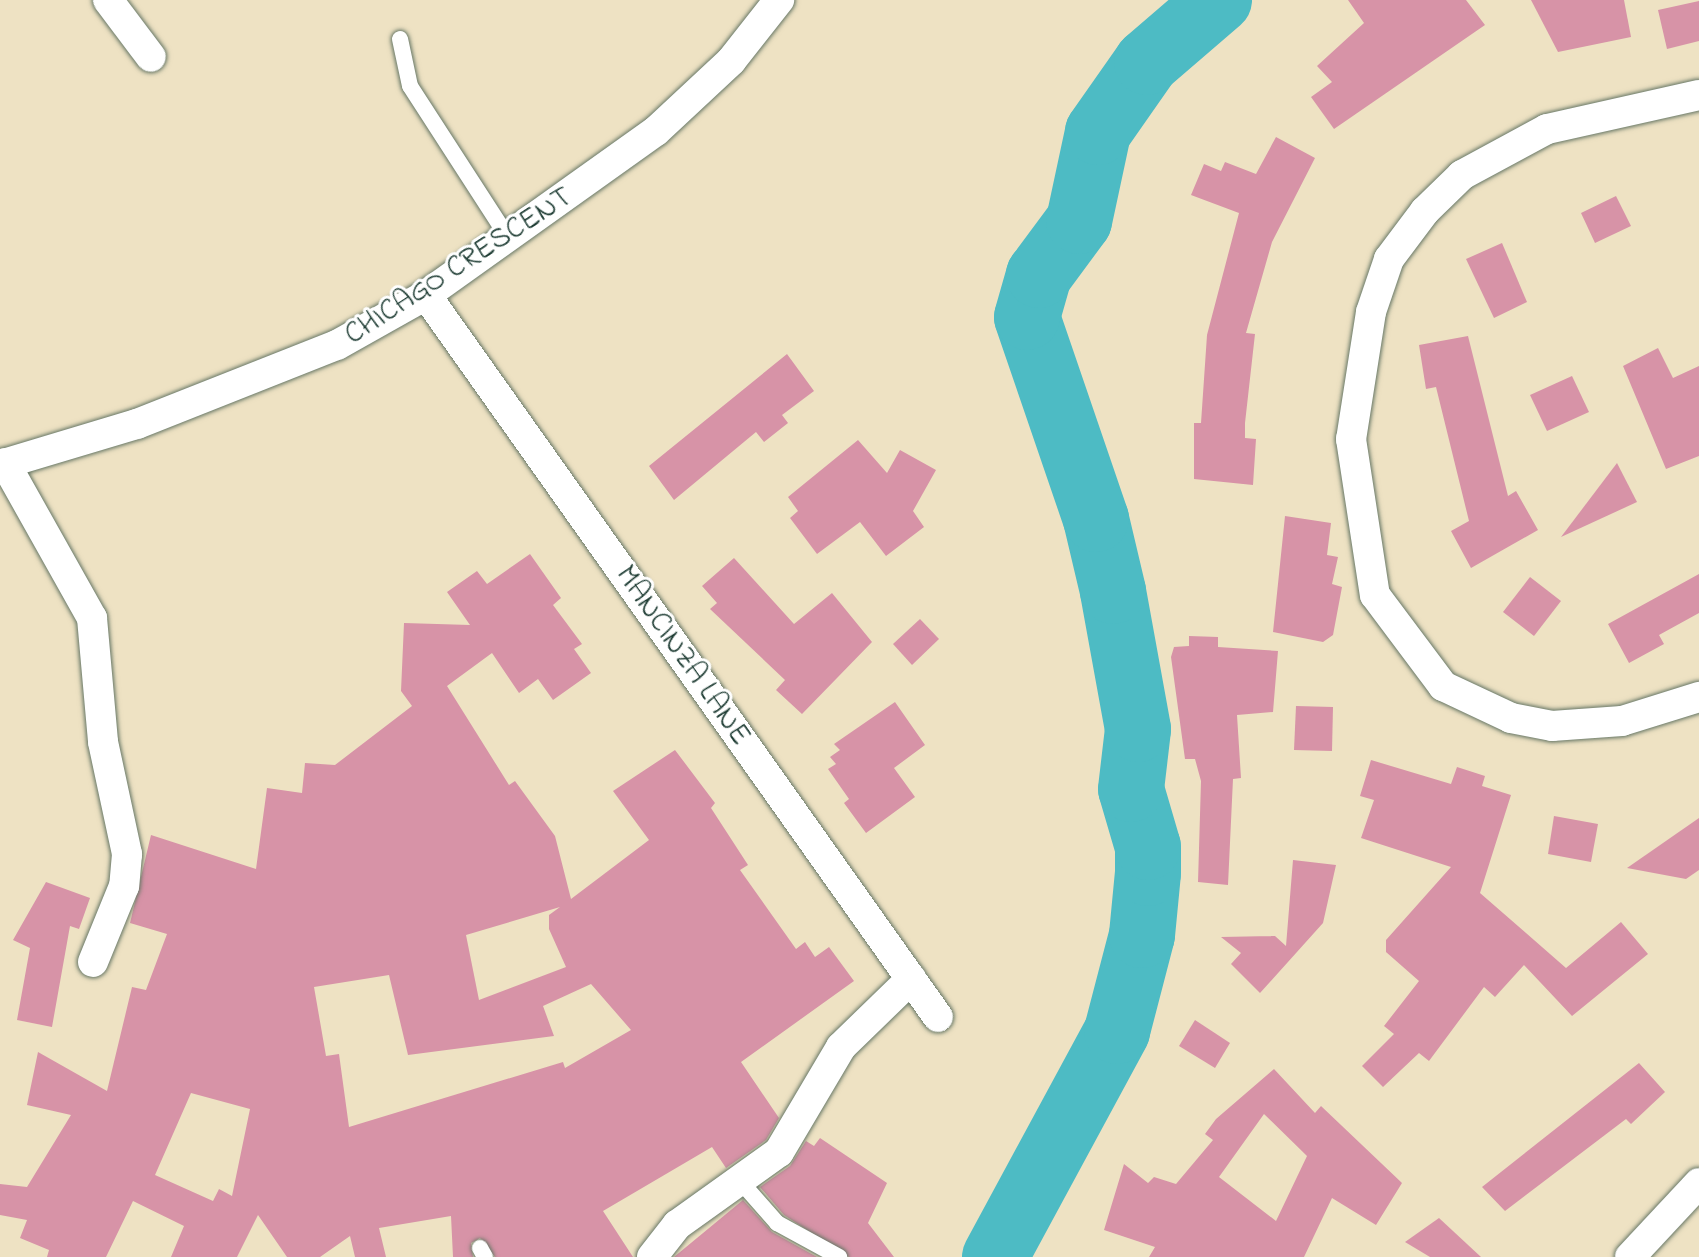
<!DOCTYPE html>
<style>
body{margin:0}
#map{position:relative;width:1699px;height:1257px;overflow:hidden;background:#eee2c3;font-family:"Indie Flower",sans-serif}
div>[style]{position:absolute}
.river>*{height:66px;margin:-33px;padding:0 33px;transform-origin:33px;border-radius:33px;background:#4dbbc4}
.building>*{inset:0;background:#d793a7}
.roads{filter:drop-shadow(0 0 2px #677766) drop-shadow(0 0 2px #677766)}
.service>*{height:16px;margin:-8px;padding:0 8px;transform-origin:8px;border-radius:8px;background:#fff}
.minor>*{height:30px;margin:-15px;padding:0 15px;transform-origin:15px;border-radius:15px;background:#fff}
span{translate:-50% -50%;white-space:nowrap;text-align:center;line-height:1.15;-webkit-text-stroke:6px #fff;paint-order:stroke}
.street-label{font-size:30px;color:#1f3d34}
</style>
<div id="map">
<div class="river">
<i style="left:995px;top:1257px;width:257px;rotate:-61.6deg"></i>
<i style="left:1117px;top:1031px;width:99px;rotate:-75.4deg"></i>
<i style="left:1142px;top:935px;width:62px;rotate:-84.5deg"></i>
<i style="left:1148px;top:873px;width:26px;rotate:-90deg"></i>
<i style="left:1148px;top:847px;width:60px;rotate:-106.3deg"></i>
<i style="left:1131px;top:789px;width:60px;rotate:-83.3deg"></i>
<i style="left:1138px;top:729px;width:140px;rotate:-100.3deg"></i>
<i style="left:1113px;top:591px;width:74px;rotate:-103.3deg"></i>
<i style="left:1096px;top:519px;width:213px;rotate:-108.9deg"></i>
<i style="left:1027px;top:317px;width:44px;rotate:-74.1deg"></i>
<i style="left:1039px;top:275px;width:67px;rotate:-53.5deg"></i>
<i style="left:1079px;top:221px;width:91px;rotate:-77.9deg"></i>
<i style="left:1098px;top:132px;width:85px;rotate:-55deg"></i>
<i style="left:1147px;top:62px;width:95px;rotate:-40.7deg"></i>
</div>
<div class="building">
<i style="clip-path:polygon(1348px 0,1466px 0,1485px 25px,1334px 129px,1311px 97px,1332px 82px,1317px 66px,1364px 23px)"></i>
<i style="clip-path:polygon(1531px 0,1624px 0,1631px 37px,1558px 52px)"></i>
<i style="clip-path:polygon(1699px 1px,1699px 41px,1667px 49px,1658px 10px)"></i>
<i style="clip-path:polygon(1276px 137px,1315px 158px,1272px 242px,1246px 333px,1255px 334px,1245px 423px,1245px 438px,1256px 439px,1253px 485px,1194px 479px,1194px 423px,1201px 423px,1207px 335px,1239px 213px,1191px 195px,1204px 164px,1221px 171px,1225px 162px,1256px 174px)"></i>
<i style="clip-path:polygon(1616px 196px,1631px 226px,1595px 243px,1581px 213px)"></i>
<i style="clip-path:polygon(1502px 243px,1527px 302px,1494px 318px,1466px 259px)"></i>
<i style="clip-path:polygon(1468px 336px,1508px 496px,1516px 491px,1538px 530px,1471px 568px,1451px 531px,1469px 521px,1436px 387px,1426px 389px,1419px 345px)"></i>
<i style="clip-path:polygon(1658px 348px,1673px 378px,1699px 366px,1699px 456px,1666px 469px,1623px 366px)"></i>
<i style="clip-path:polygon(787px 354px,814px 391px,782px 415px,788px 423px,764px 442px,756px 432px,674px 500px,649px 466px)"></i>
<i style="clip-path:polygon(1572px 376px,1589px 412px,1547px 431px,1530px 395px)"></i>
<i style="clip-path:polygon(858px 440px,887px 473px,900px 450px,936px 470px,913px 511px,924px 527px,886px 556px,860px 522px,817px 554px,790px 518px,798px 511px,788px 497px)"></i>
<i style="clip-path:polygon(1617px 463px,1637px 502px,1561px 537px)"></i>
<i style="clip-path:polygon(1285px 516px,1331px 523px,1327px 555px,1338px 557px,1332px 584px,1342px 587px,1333px 635px,1323px 642px,1273px 632px)"></i>
<i style="clip-path:polygon(evenodd,530px 554px,561px 598px,553px 605px,582px 644px,574px 649px,591px 673px,553px 700px,538px 679px,519px 693px,492px 653px,447px 686px,509px 785px,515px 781px,555px 836px,571px 899px,649px 840px,613px 791px,675px 750px,715px 803px,711px 808px,748px 865px,740px 870px,796px 949px,805px 942px,815px 957px,829px 947px,854px 981px,741px 1062px,779px 1118px,766px 1140px,726px 1168px,712px 1147px,603px 1211px,633px 1257px,495px 1257px,480px 1238px,471px 1243px,473px 1257px,453px 1257px,451px 1216px,379px 1228px,386px 1257px,355px 1257px,350px 1236px,320px 1257px,287px 1257px,258px 1215px,237px 1257px,171px 1257px,184px 1226px,133px 1201px,106px 1257px,47px 1257px,49px 1250px,20px 1238px,27px 1220px,0 1215px,0 1184px,27px 1187px,71px 1115px,27px 1105px,38px 1052px,107px 1091px,132px 987px,146px 990px,167px 934px,130px 923px,151px 835px,256px 869px,267px 788px,302px 793px,305px 763px,335px 765px,412px 706px,401px 691px,404px 623px,470px 625px,447px 592px,477px 571px,487px 584px,530px 554px,560px 907px,549px 915px,549px 929px,566px 967px,479px 1000px,466px 935px,560px 907px,530px 554px,389px 975px,408px 1055px,554px 1036px,543px 1006px,591px 984px,631px 1030px,565px 1068px,563px 1062px,349px 1127px,339px 1054px,326px 1056px,314px 987px,389px 975px,530px 554px,191px 1093px,250px 1109px,232px 1196px,219px 1189px,213px 1201px,155px 1175px,191px 1093px)"></i>
<i style="clip-path:polygon(734px 558px,794px 624px,832px 593px,872px 642px,802px 714px,776px 690px,785px 680px,710px 609px,717px 603px,702px 586px)"></i>
<i style="clip-path:polygon(1699px 574px,1699px 613px,1659px 635px,1664px 644px,1629px 663px,1608px 624px)"></i>
<i style="clip-path:polygon(1530px 577px,1561px 601px,1534px 636px,1503px 612px)"></i>
<i style="clip-path:polygon(920px 619px,939px 639px,912px 665px,893px 644px)"></i>
<i style="clip-path:polygon(1189px 636px,1218px 637px,1218px 647px,1278px 651px,1273px 712px,1237px 715px,1241px 778px,1233px 779px,1228px 885px,1198px 882px,1201px 781px,1195px 759px,1185px 759px,1171px 657px,1174px 647px,1189px 646px)"></i>
<i style="clip-path:polygon(895px 702px,925px 745px,894px 768px,915px 797px,866px 833px,844px 803px,849px 799px,828px 769px,836px 764px,830px 757px,840px 750px,834px 744px)"></i>
<i style="clip-path:polygon(1296px 706px,1333px 707px,1332px 751px,1294px 750px)"></i>
<i style="clip-path:polygon(1371px 760px,1451px 784px,1457px 767px,1485px 776px,1482px 786px,1511px 795px,1480px 893px,1566px 968px,1621px 922px,1648px 954px,1572px 1016px,1524px 965px,1495px 997px,1484px 987px,1429px 1061px,1419px 1053px,1383px 1087px,1362px 1066px,1394px 1034px,1384px 1026px,1419px 981px,1386px 952px,1386px 940px,1451px 867px,1361px 838px,1374px 800px,1360px 796px)"></i>
<i style="clip-path:polygon(1554px 816px,1598px 824px,1591px 862px,1548px 854px)"></i>
<i style="clip-path:polygon(1699px 818px,1699px 870px,1686px 879px,1627px 868px)"></i>
<i style="clip-path:polygon(1293px 860px,1336px 865px,1323px 923px,1260px 993px,1231px 964px,1241px 953px,1221px 937px,1275px 936px,1286px 946px)"></i>
<i style="clip-path:polygon(46px 882px,90px 898px,79px 929px,70px 926px,52px 1027px,17px 1020px,30px 948px,13px 940px)"></i>
<i style="clip-path:polygon(1195px 1020px,1230px 1043px,1215px 1068px,1179px 1046px)"></i>
<i style="clip-path:polygon(1639px 1063px,1665px 1092px,1631px 1124px,1626px 1119px,1505px 1211px,1482px 1187px)"></i>
<i style="clip-path:polygon(evenodd,1274px 1069px,1315px 1113px,1321px 1106px,1402px 1183px,1376px 1225px,1332px 1198px,1304px 1257px,1149px 1257px,1155px 1247px,1104px 1230px,1124px 1164px,1148px 1183px,1154px 1177px,1176px 1184px,1213px 1140px,1205px 1134px,1216px 1119px,1274px 1069px,1264px 1114px,1307px 1156px,1276px 1221px,1219px 1177px,1264px 1114px)"></i>
<i style="clip-path:polygon(820px 1138px,887px 1183px,868px 1223px,894px 1257px,849px 1257px,784px 1215px,760px 1187px,790px 1166px,806px 1141px,814px 1146px)"></i>
<i style="clip-path:polygon(743px 1200px,772px 1232px,817px 1257px,674px 1257px)"></i>
<i style="clip-path:polygon(1439px 1218px,1481px 1257px,1430px 1257px,1405px 1242px)"></i>
</div>
<div class="roads">
<div class="service">
<i style="left:400px;top:39px;width:48px;rotate:78deg"></i>
<i style="left:410px;top:86px;width:182px;rotate:57.1deg"></i>
<i style="left:741px;top:1182px;width:55px;rotate:48.7deg"></i>
<i style="left:777px;top:1223px;width:71px;rotate:28.7deg"></i>
<i style="left:480px;top:1248px;width:10px;rotate:61deg"></i>
</div>
<div class="minor">
<i style="left:108px;top:0;width:71px;rotate:53deg"></i>
<i style="left:1699px;top:95px;width:156px;rotate:167.4deg"></i>
<i style="left:1547px;top:129px;width:97px;rotate:151.6deg"></i>
<i style="left:1462px;top:175px;width:52px;rotate:135.8deg"></i>
<i style="left:1425px;top:211px;width:60px;rotate:126.9deg"></i>
<i style="left:1389px;top:259px;width:56px;rotate:108.8deg"></i>
<i style="left:1371px;top:312px;width:129px;rotate:98.9deg"></i>
<i style="left:1351px;top:439px;width:158px;rotate:81.3deg"></i>
<i style="left:1375px;top:595px;width:114px;rotate:53.2deg"></i>
<i style="left:1443px;top:686px;width:75px;rotate:25.2deg"></i>
<i style="left:1511px;top:718px;width:42px;rotate:11deg"></i>
<i style="left:1552px;top:726px;width:70px;rotate:-4.1deg"></i>
<i style="left:1622px;top:721px;width:81px;rotate:-17.3deg"></i>
<i style="left:426px;top:295px;width:885px;rotate:54.66deg"></i>
<i style="left:5px;top:463px;width:178px;rotate:60.7deg"></i>
<i style="left:92px;top:618px;width:124px;rotate:84.9deg"></i>
<i style="left:103px;top:742px;width:115px;rotate:77.9deg"></i>
<i style="left:127px;top:854px;width:32px;rotate:95deg"></i>
<i style="left:124px;top:886px;width:82px;rotate:112.2deg"></i>
<i style="left:0;top:465px;width:143px;rotate:-16.7deg"></i>
<i style="left:137px;top:424px;width:215px;rotate:-21.6deg"></i>
<i style="left:337px;top:345px;width:102px;rotate:-29.3deg"></i>
<i style="left:426px;top:295px;width:282px;rotate:-35.5deg"></i>
<i style="left:656px;top:131px;width:103px;rotate:-43deg"></i>
<i style="left:731px;top:61px;width:78px;rotate:-51.8deg"></i>
<i style="left:652px;top:1257px;width:41px;rotate:-52deg"></i>
<i style="left:677px;top:1225px;width:125px;rotate:-35.6deg"></i>
<i style="left:779px;top:1152px;width:122px;rotate:-59.4deg"></i>
<i style="left:841px;top:1047px;width:98px;rotate:-44.2deg"></i>
<i style="left:1630px;top:1257px;width:101px;rotate:-47deg"></i>
</div>
</div>
<div class="street-label">
<span style="left:459px;top:267px;rotate:-33deg">CHICAGO CRESCENT</span>
<span style="left:682px;top:656px;rotate:55deg">MANCINZA LANE</span>
</div>
</div>
